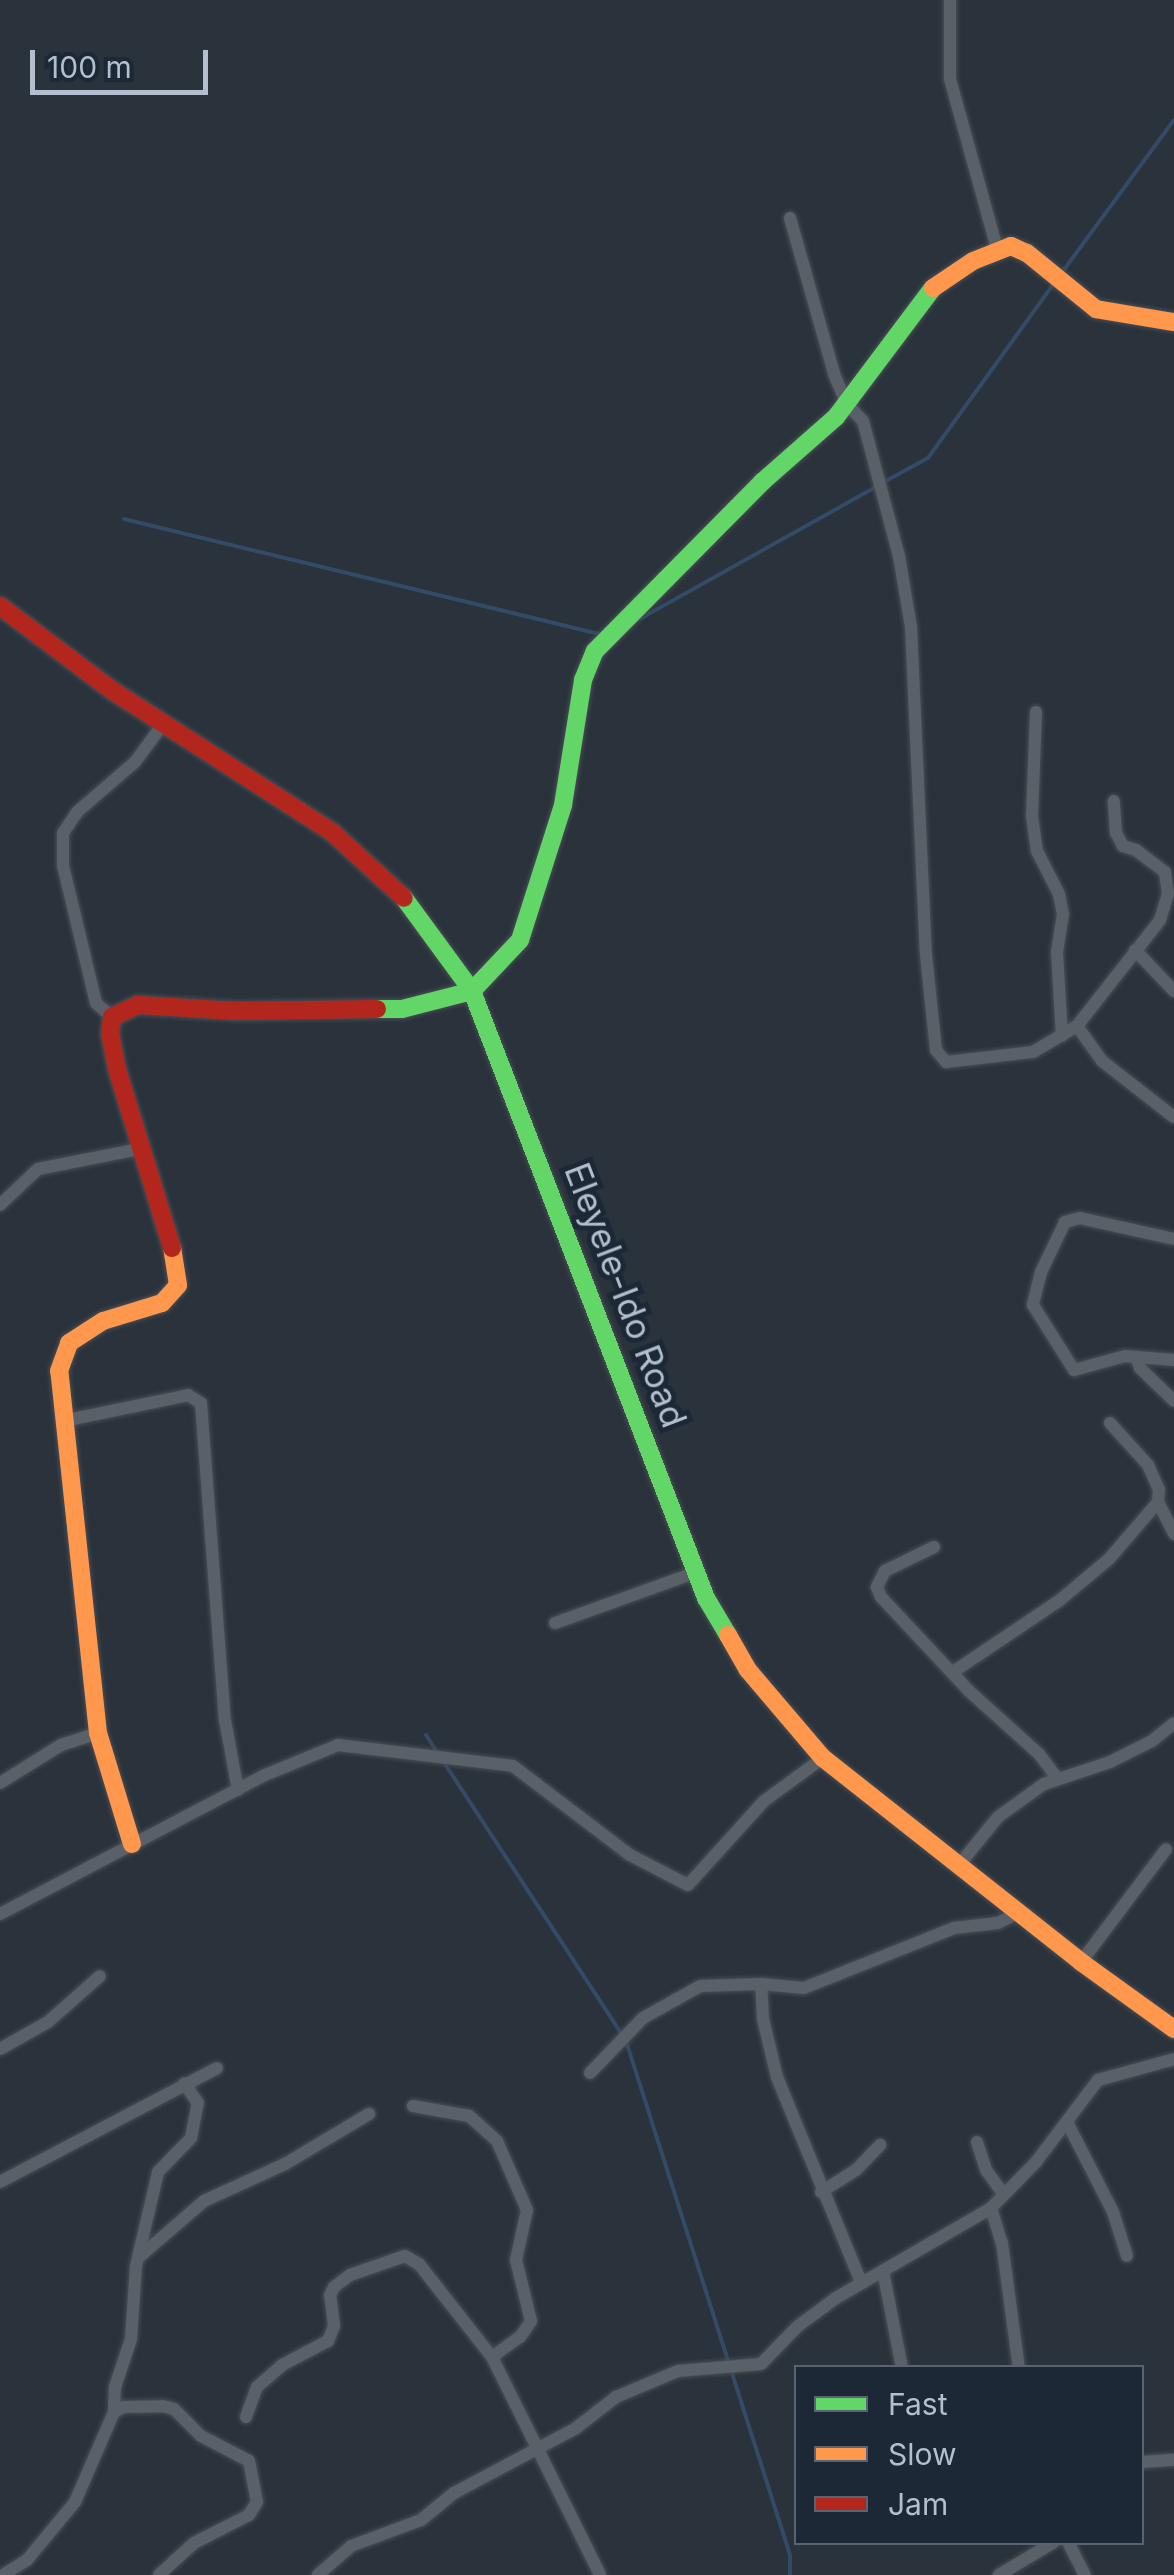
<!DOCTYPE html>
<style>
body{margin:0}
#map{position:relative;width:1174px;height:2575px;overflow:hidden;background:#2a323b;font-family:Inter,sans-serif}
div>[style]{position:absolute}
.stream>*{height:4px;margin:-2px;padding:0 2px;transform-origin:2px;border-radius:2px;background:#334b66}
.roads{filter:drop-shadow(0 0 2px #484e55) drop-shadow(0 0 2px #484e55)}
.street>*{height:12px;margin:-6px;padding:0 6px;transform-origin:6px;border-radius:6px;background:#5a6068}
.fast>*{height:18px;margin:-9px;padding:0 9px;transform-origin:9px;border-radius:9px;background:#63d668}
.slow>*{height:18px;margin:-9px;padding:0 9px;transform-origin:9px;border-radius:9px;background:#ff974d}
.jam>*{height:18px;margin:-9px;padding:0 9px;transform-origin:9px;border-radius:9px;background:#b3261e}
span{translate:-50% -50%;white-space:nowrap;text-align:center;line-height:1.15;-webkit-text-stroke:10px #1c2836;paint-order:stroke}
.street-label{font-size:35px;color:#b4becc}
.legend{position:absolute;left:794px;top:2365px;width:350px;height:180px;box-sizing:border-box;background:#1c2836;border:2px solid #596472;margin:0;padding:12px 18px;list-style:none;font-size:30px;color:#b4becc}
.legend li{display:flex;align-items:center;gap:20px;height:50px}
.legend b{width:50px;border:2px solid #596472}
.scale{position:absolute;left:30px;top:50px;width:178px;height:45px;box-sizing:border-box;border:5px solid #b4becc;border-top:0;padding-left:12px;font-size:30px;line-height:35px;white-space:nowrap;color:#b4becc;-webkit-text-stroke:8px #1c2836;paint-order:stroke}
</style>
<div id="map">
<div class="stream">
<i style="left:1063px;top:271px;width:187px;rotate:-53.7deg"></i>
<i style="left:884px;top:482px;width:50px;rotate:-28.6deg"></i>
<i style="left:928px;top:458px;width:216px;rotate:-54.2deg"></i>
<i style="left:124px;top:519px;width:490px;rotate:13.6deg"></i>
<i style="left:636px;top:621px;width:275px;rotate:-29.2deg"></i>
<i style="left:426px;top:1735px;width:20px;rotate:57deg"></i>
<i style="left:445px;top:1764px;width:331px;rotate:56.8deg"></i>
<i style="left:626px;top:2041px;width:540px;rotate:72.3deg"></i>
<i style="left:790px;top:2555px;width:20px;rotate:90deg"></i>
</div>
<div class="roads">
<div class="street">
<i style="left:950px;top:0;width:79px;rotate:90deg"></i>
<i style="left:950px;top:79px;width:175px;rotate:74.5deg"></i>
<i style="left:790px;top:218px;width:162px;rotate:74.2deg"></i>
<i style="left:834px;top:374px;width:33px;rotate:67deg"></i>
<i style="left:847px;top:404px;width:23px;rotate:47deg"></i>
<i style="left:863px;top:421px;width:140px;rotate:75.1deg"></i>
<i style="left:899px;top:556px;width:72px;rotate:80.4deg"></i>
<i style="left:911px;top:627px;width:328px;rotate:87.4deg"></i>
<i style="left:926px;top:955px;width:96px;rotate:84deg"></i>
<i style="left:936px;top:1050px;width:16px;rotate:50deg"></i>
<i style="left:946px;top:1062px;width:88px;rotate:-6.6deg"></i>
<i style="left:1033px;top:1052px;width:51px;rotate:-30.6deg"></i>
<i style="left:1077px;top:1026px;width:135px;rotate:-51.9deg"></i>
<i style="left:1160px;top:920px;width:27px;rotate:-73deg"></i>
<i style="left:1168px;top:894px;width:22px;rotate:-98deg"></i>
<i style="left:1165px;top:872px;width:36px;rotate:-143deg"></i>
<i style="left:1136px;top:850px;width:14px;rotate:-163deg"></i>
<i style="left:1123px;top:846px;width:15px;rotate:-118deg"></i>
<i style="left:1116px;top:833px;width:32px;rotate:-94deg"></i>
<i style="left:1036px;top:712px;width:104px;rotate:92.2deg"></i>
<i style="left:1032px;top:816px;width:35px;rotate:82deg"></i>
<i style="left:1037px;top:851px;width:48px;rotate:62.9deg"></i>
<i style="left:1059px;top:894px;width:20px;rotate:79deg"></i>
<i style="left:1063px;top:914px;width:38px;rotate:99deg"></i>
<i style="left:1057px;top:952px;width:84px;rotate:86.6deg"></i>
<i style="left:1135px;top:950px;width:57px;rotate:46.4deg"></i>
<i style="left:112px;top:1017px;width:21px;rotate:-139deg"></i>
<i style="left:96px;top:1003px;width:141px;rotate:-103.5deg"></i>
<i style="left:63px;top:866px;width:33px;rotate:-90deg"></i>
<i style="left:63px;top:833px;width:25px;rotate:-56deg"></i>
<i style="left:77px;top:812px;width:77px;rotate:-40.8deg"></i>
<i style="left:135px;top:762px;width:47px;rotate:-53.6deg"></i>
<i style="left:1077px;top:1026px;width:43px;rotate:54.5deg"></i>
<i style="left:1102px;top:1061px;width:91px;rotate:37.9deg"></i>
<i style="left:0;top:1205px;width:52px;rotate:-43.5deg"></i>
<i style="left:38px;top:1169px;width:104px;rotate:-11.1deg"></i>
<i style="left:1174px;top:1239px;width:96px;rotate:-167.4deg"></i>
<i style="left:1080px;top:1218px;width:16px;rotate:165deg"></i>
<i style="left:1065px;top:1222px;width:55px;rotate:115.6deg"></i>
<i style="left:1041px;top:1272px;width:34px;rotate:104deg"></i>
<i style="left:1033px;top:1305px;width:77px;rotate:57.8deg"></i>
<i style="left:1074px;top:1370px;width:53px;rotate:-15.4deg"></i>
<i style="left:1125px;top:1356px;width:49px;rotate:4.7deg"></i>
<i style="left:1136px;top:1357px;width:12px;rotate:70deg"></i>
<i style="left:1140px;top:1368px;width:47px;rotate:44.1deg"></i>
<i style="left:63px;top:1421px;width:128px;rotate:-11.7deg"></i>
<i style="left:188px;top:1395px;width:15px;rotate:32deg"></i>
<i style="left:201px;top:1403px;width:318px;rotate:85.7deg"></i>
<i style="left:225px;top:1720px;width:71px;rotate:79.5deg"></i>
<i style="left:1110px;top:1423px;width:57px;rotate:47.9deg"></i>
<i style="left:1148px;top:1465px;width:27px;rotate:66deg"></i>
<i style="left:1159px;top:1490px;width:12px;rotate:95deg"></i>
<i style="left:1158px;top:1502px;width:36px;rotate:63deg"></i>
<i style="left:934px;top:1547px;width:55px;rotate:153.9deg"></i>
<i style="left:885px;top:1571px;width:18px;rotate:117deg"></i>
<i style="left:877px;top:1587px;width:11px;rotate:68deg"></i>
<i style="left:881px;top:1597px;width:129px;rotate:46.9deg"></i>
<i style="left:969px;top:1691px;width:94px;rotate:42deg"></i>
<i style="left:1039px;top:1754px;width:31px;rotate:53deg"></i>
<i style="left:555px;top:1623px;width:151px;rotate:-19.8deg"></i>
<i style="left:953px;top:1672px;width:129px;rotate:-33.9deg"></i>
<i style="left:1060px;top:1600px;width:64px;rotate:-39.9deg"></i>
<i style="left:1109px;top:1559px;width:75px;rotate:-49.3deg"></i>
<i style="left:0;top:1783px;width:72px;rotate:-31.9deg"></i>
<i style="left:61px;top:1745px;width:39px;rotate:-18deg"></i>
<i style="left:959px;top:1865px;width:62px;rotate:-50.9deg"></i>
<i style="left:998px;top:1817px;width:57px;rotate:-35.7deg"></i>
<i style="left:1044px;top:1784px;width:70px;rotate:-18.4deg"></i>
<i style="left:1110px;top:1762px;width:47px;rotate:-26.6deg"></i>
<i style="left:1152px;top:1741px;width:28px;rotate:-39deg"></i>
<i style="left:0;top:1914px;width:299px;rotate:-27.7deg"></i>
<i style="left:265px;top:1775px;width:79px;rotate:-22.3deg"></i>
<i style="left:338px;top:1745px;width:176px;rotate:6.8deg"></i>
<i style="left:513px;top:1766px;width:147px;rotate:37.3deg"></i>
<i style="left:630px;top:1855px;width:65px;rotate:27.3deg"></i>
<i style="left:688px;top:1885px;width:113px;rotate:-47.9deg"></i>
<i style="left:764px;top:1801px;width:73px;rotate:-36.1deg"></i>
<i style="left:1081px;top:1962px;width:141px;rotate:-53deg"></i>
<i style="left:0;top:2049px;width:55px;rotate:-29.4deg"></i>
<i style="left:48px;top:2022px;width:69px;rotate:-41.5deg"></i>
<i style="left:590px;top:2073px;width:76px;rotate:-46.1deg"></i>
<i style="left:643px;top:2018px;width:65px;rotate:-29.3deg"></i>
<i style="left:700px;top:1986px;width:61px;rotate:-1.9deg"></i>
<i style="left:1067px;top:2122px;width:101px;rotate:62.9deg"></i>
<i style="left:1113px;top:2212px;width:46px;rotate:72.3deg"></i>
<i style="left:977px;top:2142px;width:29px;rotate:72deg"></i>
<i style="left:986px;top:2170px;width:29px;rotate:54deg"></i>
<i style="left:0;top:2182px;width:245px;rotate:-27.7deg"></i>
<i style="left:821px;top:2192px;width:41px;rotate:-32.2deg"></i>
<i style="left:856px;top:2170px;width:35px;rotate:-46deg"></i>
<i style="left:991px;top:2208px;width:37px;rotate:73deg"></i>
<i style="left:1002px;top:2243px;width:126px;rotate:82.3deg"></i>
<i style="left:138px;top:2258px;width:87px;rotate:-40.8deg"></i>
<i style="left:204px;top:2201px;width:89px;rotate:-24.6deg"></i>
<i style="left:285px;top:2164px;width:98px;rotate:-30.8deg"></i>
<i style="left:883px;top:2271px;width:99px;rotate:78.9deg"></i>
<i style="left:861px;top:2282px;width:222px;rotate:-112.3deg"></i>
<i style="left:777px;top:2077px;width:60px;rotate:-103.6deg"></i>
<i style="left:763px;top:2019px;width:35px;rotate:-93deg"></i>
<i style="left:761px;top:1984px;width:43px;rotate:5.3deg"></i>
<i style="left:804px;top:1988px;width:162px;rotate:-21.8deg"></i>
<i style="left:954px;top:1928px;width:44px;rotate:-6.5deg"></i>
<i style="left:998px;top:1923px;width:25px;rotate:-27deg"></i>
<i style="left:492px;top:2357px;width:243px;rotate:63.6deg"></i>
<i style="left:114px;top:2412px;width:25px;rotate:-88deg"></i>
<i style="left:115px;top:2387px;width:51px;rotate:-71.6deg"></i>
<i style="left:131px;top:2339px;width:73px;rotate:-86.1deg"></i>
<i style="left:136px;top:2266px;width:97px;rotate:-76.8deg"></i>
<i style="left:158px;top:2172px;width:47px;rotate:-45.9deg"></i>
<i style="left:191px;top:2138px;width:36px;rotate:-79deg"></i>
<i style="left:198px;top:2103px;width:24px;rotate:-125deg"></i>
<i style="left:246px;top:2417px;width:32px;rotate:-70deg"></i>
<i style="left:257px;top:2387px;width:33px;rotate:-41deg"></i>
<i style="left:282px;top:2365px;width:52px;rotate:-27.6deg"></i>
<i style="left:328px;top:2341px;width:16px;rotate:-68deg"></i>
<i style="left:334px;top:2326px;width:31px;rotate:-97deg"></i>
<i style="left:330px;top:2295px;width:9px;rotate:-63deg"></i>
<i style="left:334px;top:2287px;width:20px;rotate:-37deg"></i>
<i style="left:350px;top:2275px;width:58px;rotate:-19.1deg"></i>
<i style="left:405px;top:2256px;width:16px;rotate:30deg"></i>
<i style="left:419px;top:2264px;width:118px;rotate:51.9deg"></i>
<i style="left:492px;top:2357px;width:34px;rotate:-36deg"></i>
<i style="left:520px;top:2337px;width:19px;rotate:-55deg"></i>
<i style="left:531px;top:2321px;width:63px;rotate:-103.8deg"></i>
<i style="left:516px;top:2260px;width:51px;rotate:-77.6deg"></i>
<i style="left:527px;top:2210px;width:75px;rotate:-113.5deg"></i>
<i style="left:497px;top:2141px;width:38px;rotate:-138deg"></i>
<i style="left:469px;top:2116px;width:57px;rotate:-169.9deg"></i>
<i style="left:1142px;top:2462px;width:32px;rotate:-4deg"></i>
<i style="left:1068px;top:2542px;width:37px;rotate:63deg"></i>
<i style="left:3px;top:2575px;width:28px;rotate:-32deg"></i>
<i style="left:27px;top:2560px;width:75px;rotate:-50.4deg"></i>
<i style="left:75px;top:2502px;width:98px;rotate:-66.6deg"></i>
<i style="left:114px;top:2412px;width:11px;rotate:-27deg"></i>
<i style="left:124px;top:2407px;width:39px;rotate:-1deg"></i>
<i style="left:163px;top:2406px;width:11px;rotate:15deg"></i>
<i style="left:174px;top:2409px;width:38px;rotate:45deg"></i>
<i style="left:201px;top:2436px;width:54px;rotate:27.5deg"></i>
<i style="left:249px;top:2461px;width:42px;rotate:79deg"></i>
<i style="left:257px;top:2502px;width:15px;rotate:122deg"></i>
<i style="left:249px;top:2515px;width:62px;rotate:153deg"></i>
<i style="left:194px;top:2543px;width:47px;rotate:137.6deg"></i>
<i style="left:318px;top:2575px;width:44px;rotate:-41.3deg"></i>
<i style="left:351px;top:2546px;width:75px;rotate:-20.4deg"></i>
<i style="left:421px;top:2520px;width:43px;rotate:-39.3deg"></i>
<i style="left:454px;top:2493px;width:138px;rotate:-28deg"></i>
<i style="left:576px;top:2428px;width:51px;rotate:-37.8deg"></i>
<i style="left:616px;top:2397px;width:67px;rotate:-22.8deg"></i>
<i style="left:678px;top:2371px;width:83px;rotate:-4.8deg"></i>
<i style="left:761px;top:2364px;width:53px;rotate:-45.8deg"></i>
<i style="left:798px;top:2326px;width:47px;rotate:-36.4deg"></i>
<i style="left:836px;top:2298px;width:179px;rotate:-30.1deg"></i>
<i style="left:991px;top:2208px;width:64px;rotate:-45.6deg"></i>
<i style="left:1036px;top:2162px;width:103px;rotate:-52.9deg"></i>
<i style="left:1098px;top:2080px;width:79px;rotate:-15.4deg"></i>
<i style="left:999px;top:2575px;width:64px;rotate:-31deg"></i>
</div>
<div class="fast">
<i style="left:404px;top:898px;width:115px;rotate:53.8deg"></i>
<i style="left:472px;top:991px;width:651px;rotate:68.92deg"></i>
<i style="left:706px;top:1598px;width:43px;rotate:59.3deg"></i>
<i style="left:377px;top:1009px;width:25px"></i>
<i style="left:402px;top:1009px;width:72px;rotate:-14.4deg"></i>
<i style="left:472px;top:991px;width:70px;rotate:-46.7deg"></i>
<i style="left:520px;top:940px;width:142px;rotate:-72.3deg"></i>
<i style="left:563px;top:805px;width:127px;rotate:-80.9deg"></i>
<i style="left:583px;top:680px;width:31px;rotate:-68deg"></i>
<i style="left:595px;top:651px;width:238px;rotate:-45.3deg"></i>
<i style="left:762px;top:482px;width:98px;rotate:-41.3deg"></i>
<i style="left:836px;top:417px;width:161px;rotate:-53.1deg"></i>
</div>
<div class="slow">
<i style="left:933px;top:288px;width:48px;rotate:-34deg"></i>
<i style="left:973px;top:261px;width:41px;rotate:-21.5deg"></i>
<i style="left:1011px;top:246px;width:17px;rotate:24deg"></i>
<i style="left:1027px;top:253px;width:89px;rotate:39.1deg"></i>
<i style="left:1096px;top:309px;width:79px;rotate:9.5deg"></i>
<i style="left:728px;top:1635px;width:40px;rotate:60.3deg"></i>
<i style="left:748px;top:1670px;width:116px;rotate:49.6deg"></i>
<i style="left:823px;top:1758px;width:329px;rotate:38.3deg"></i>
<i style="left:1081px;top:1962px;width:115px;rotate:35.8deg"></i>
<i style="left:132px;top:1844px;width:116px;rotate:-107deg"></i>
<i style="left:98px;top:1733px;width:364px;rotate:-96.1deg"></i>
<i style="left:59px;top:1371px;width:30px;rotate:-70deg"></i>
<i style="left:69px;top:1343px;width:40px;rotate:-32.9deg"></i>
<i style="left:103px;top:1321px;width:62px;rotate:-17deg"></i>
<i style="left:162px;top:1303px;width:24px;rotate:-48deg"></i>
<i style="left:178px;top:1285px;width:37px;rotate:-99deg"></i>
</div>
<div class="jam">
<i style="left:0;top:606px;width:141px;rotate:37deg"></i>
<i style="left:113px;top:691px;width:262px;rotate:32.8deg"></i>
<i style="left:333px;top:833px;width:96px;rotate:42.5deg"></i>
<i style="left:172px;top:1248px;width:187px;rotate:-107.1deg"></i>
<i style="left:117px;top:1069px;width:36px;rotate:-101deg"></i>
<i style="left:110px;top:1034px;width:17px;rotate:-83deg"></i>
<i style="left:112px;top:1017px;width:29px;rotate:-25deg"></i>
<i style="left:138px;top:1005px;width:98px;rotate:3.5deg"></i>
<i style="left:236px;top:1011px;width:141px;rotate:-0.8deg"></i>
</div>
</div>
<div class="street-label">
<span style="left:626px;top:1295px;rotate:69deg">Eleyele-Ido Road</span>
</div>
<ul class="legend">
<li><b style="height:12px;background:#63d668"></b>Fast</li>
<li><b style="height:12px;background:#ff974d"></b>Slow</li>
<li><b style="height:12px;background:#b3261e"></b>Jam</li>
</ul>
<div class="scale">100 m</div>
</div>
